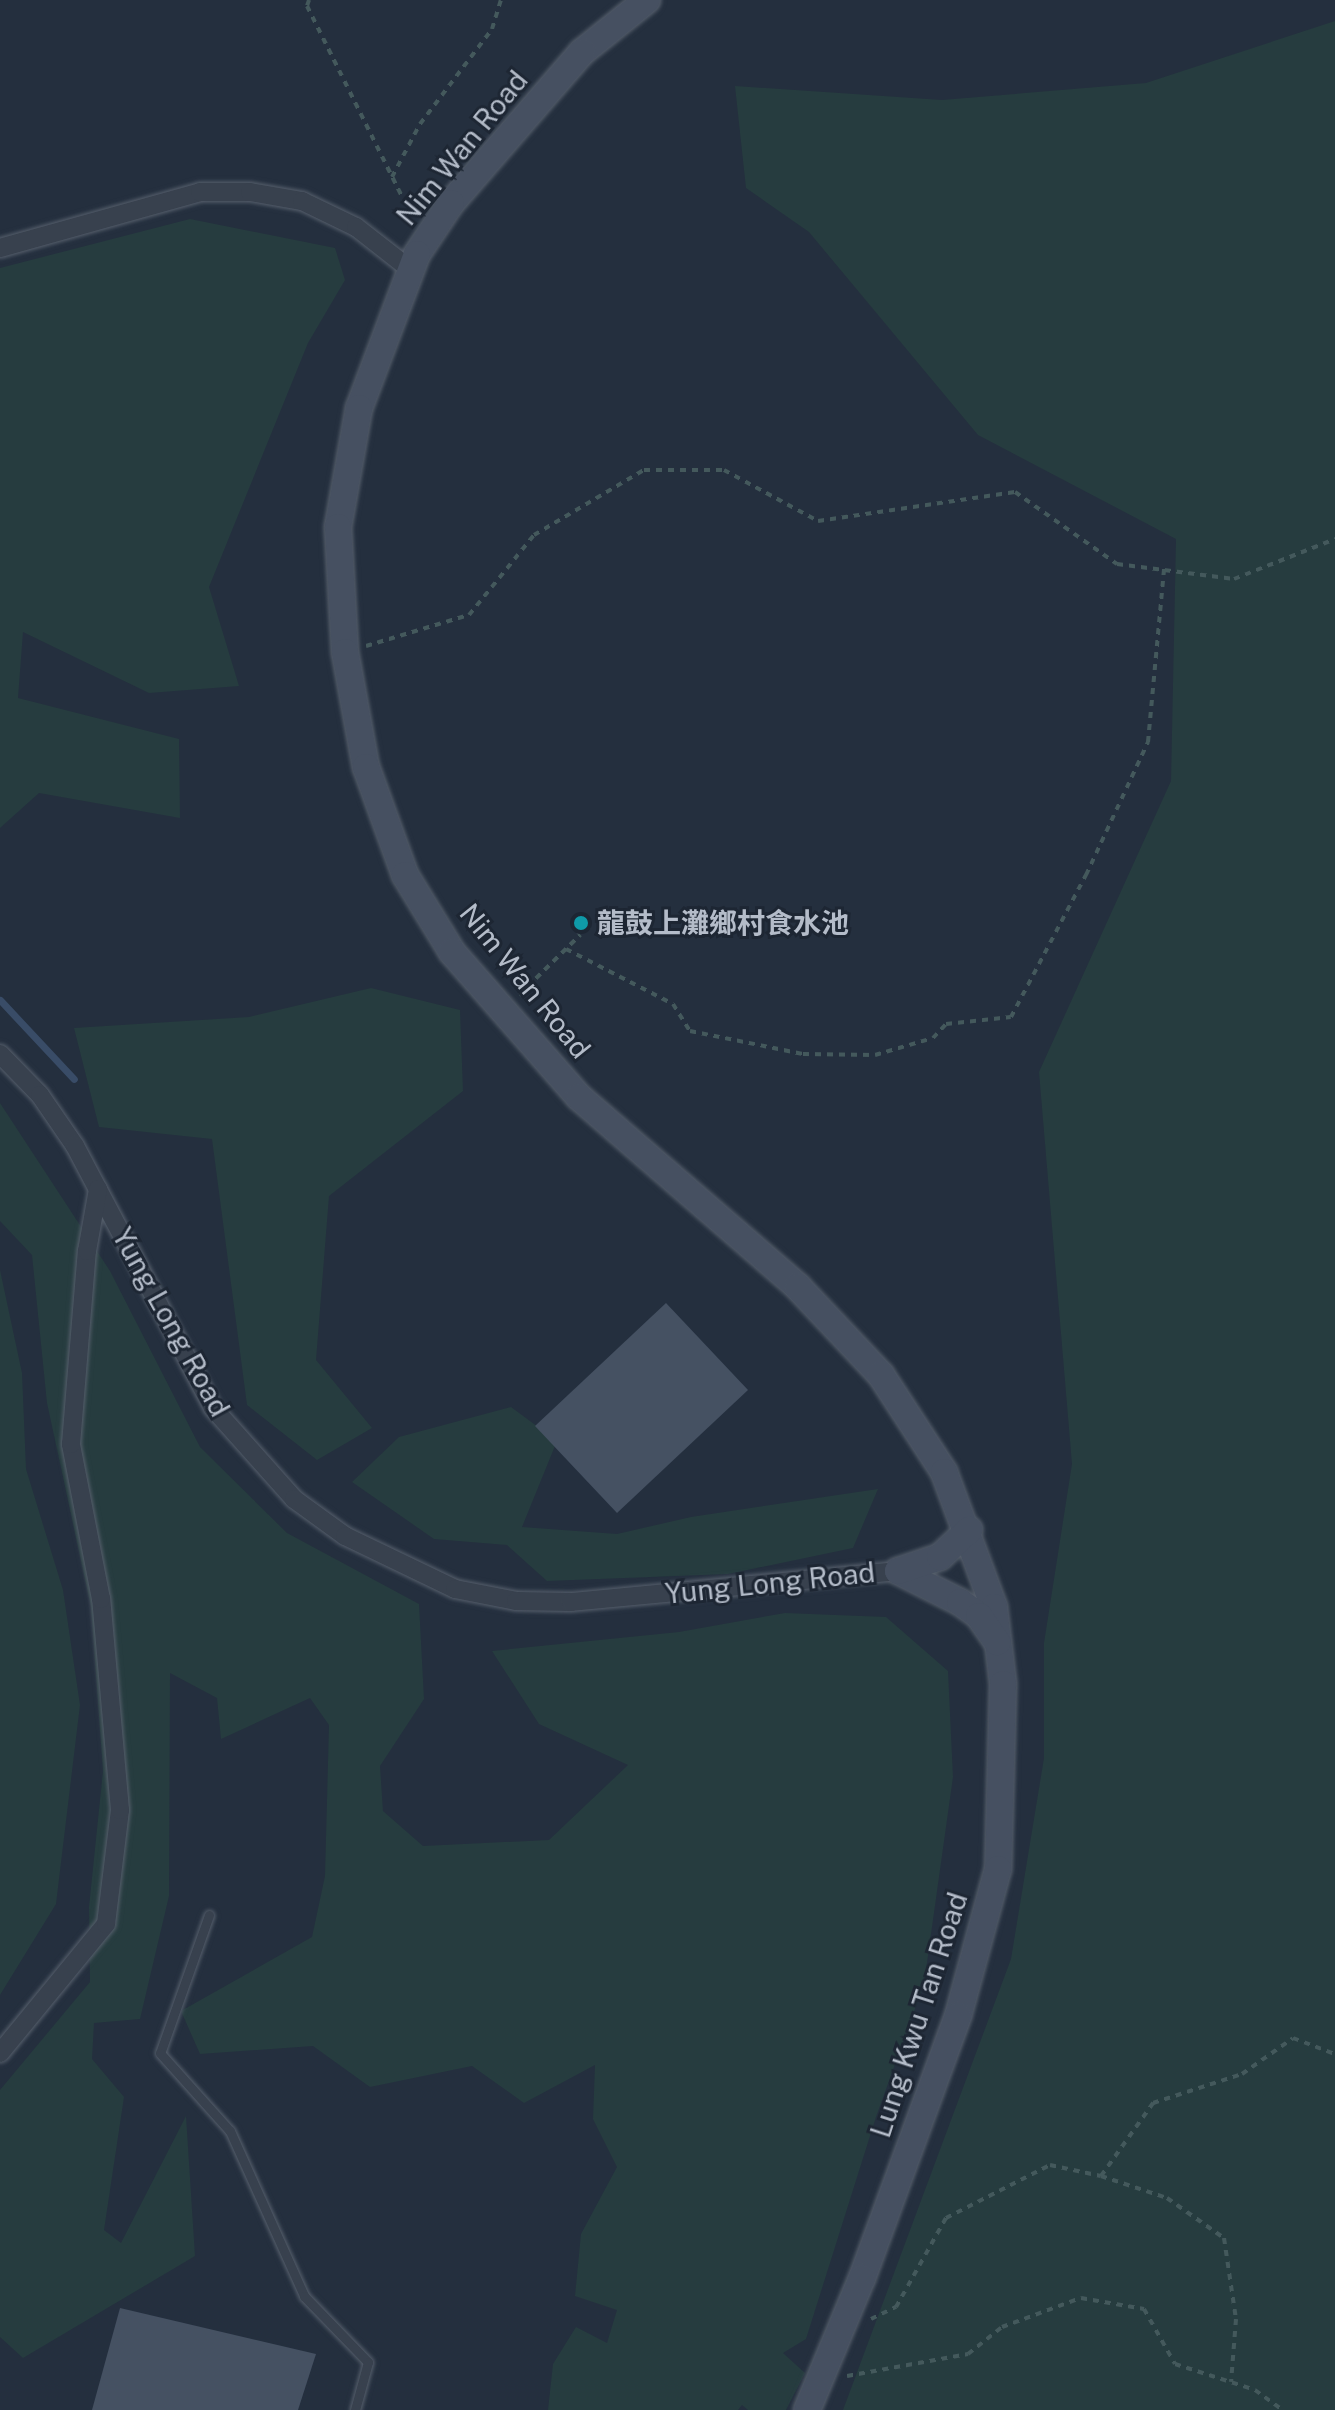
<!DOCTYPE html>
<meta charset="utf-8">
<style>
body{margin:0}
#map{position:relative;width:1335px;height:2410px;overflow:hidden;background:#242f3e;font-family:"Public Sans","Noto Sans TC",sans-serif}
div>[style]{position:absolute}
.green>*{inset:0;background:#263c3f}
.stream>*{height:7px;margin:-3.5px;padding:0 3.5px;transform-origin:3.5px;border-radius:3.5px;background:#394c67}
.building>*{inset:0;background:#455162}
.path>*{height:4px;margin-top:-2px;transform-origin:0;background:repeating-linear-gradient(90deg,#44595c 0 6px,transparent 0 12px)}
.roads{filter:drop-shadow(0 0 2px #565f6c) drop-shadow(0 0 2px #565f6c)}
.lane>*{height:9px;margin:-4.5px;padding:0 4.5px;transform-origin:4.5px;border-radius:4.5px;background:#38414e}
.street>*{height:18px;margin:-9px;padding:0 9px;transform-origin:9px;border-radius:9px;background:#38414e}
.secondary>*{height:26px;margin:-13px;padding:0 13px;transform-origin:13px;border-radius:13px;background:#465061}
.dots>*{width:22px;height:22px;translate:-50% -50%;box-sizing:border-box;border:4px solid #1d2633;border-radius:50%}
span{translate:-50% -50%;white-space:nowrap;text-align:center;line-height:1.15;-webkit-text-stroke:6px #1d2633;paint-order:stroke}
.street-label{font-size:28px;color:#b4bcc9}
.poi-label{font-size:28px;color:#b4bcc9;font-weight:700}
.left{translate:0 -50%;text-align:left}
</style>
<div id="map">
<div class="green">
<i style="clip-path:polygon(1335px 21px,1335px 2410px,843px 2410px,1011px 1959px,1044px 1758px,1044px 1643px,1072px 1464px,1039px 1072px,1171px 781px,1176px 539px,978px 435px,809px 232px,746px 188px,735px 86px,942px 100px,1146px 83px)"></i>
<i style="clip-path:polygon(190px 219px,335px 248px,345px 280px,308px 343px,209px 587px,239px 686px,149px 693px,23px 632px,18px 698px,179px 739px,180px 818px,39px 793px,0 828px,0 268px)"></i>
<i style="clip-path:polygon(371px 988px,460px 1010px,463px 1091px,329px 1196px,316px 1360px,372px 1428px,317px 1460px,247px 1405px,212px 1139px,99px 1127px,74px 1028px,249px 1017px)"></i>
<i style="clip-path:polygon(0 1103px,110px 1271px,200px 1447px,287px 1533px,419px 1604px,424px 1699px,380px 1766px,383px 1811px,423px 1846px,549px 1840px,628px 1765px,539px 1724px,492px 1651px,679px 1632px,785px 1613px,886px 1617px,948px 1671px,953px 1777px,924px 1984px,876px 2117px,806px 2339px,783px 2353px,805px 2373px,786px 2410px,748px 2410px,742px 2405px,738px 2410px,548px 2410px,553px 2364px,576px 2327px,607px 2343px,617px 2310px,575px 2296px,581px 2234px,617px 2167px,593px 2119px,595px 2065px,524px 2103px,472px 2066px,370px 2087px,313px 2046px,200px 2054px,181px 2011px,312px 1937px,325px 1876px,329px 1725px,310px 1698px,221px 1739px,217px 1698px,170px 1673px,169px 1896px,140px 2019px,94px 2023px,92px 2059px,124px 2097px,104px 2230px,121px 2243px,186px 2116px,195px 2256px,23px 2358px,0 2337px,0 2090px,90px 1982px,89px 1907px,103px 1771px,91px 1607px,47px 1403px,32px 1255px,0 1221px)"></i>
<i style="clip-path:polygon(0 1270px,22px 1373px,26px 1469px,63px 1590px,80px 1705px,56px 1904px,0 1995px)"></i>
<i style="clip-path:polygon(511px 1407px,557px 1441px,522px 1527px,617px 1534px,691px 1517px,878px 1489px,853px 1548px,728px 1574px,547px 1581px,507px 1545px,434px 1539px,352px 1482px,399px 1437px)"></i>
</div>
<div class="stream">
<i style="left:0;top:1000px;width:108px;rotate:46.9deg"></i>
</div>
<div class="building">
<i style="clip-path:polygon(584px 913px,591px 928px,577px 934px,571px 919px)"></i>
<i style="clip-path:polygon(666px 1303px,748px 1390px,617px 1513px,535px 1426px)"></i>
<i style="clip-path:polygon(120px 2308px,316px 2354px,298px 2410px,92px 2410px)"></i>
</div>
<div class="path">
<i style="left:309px;top:0;width:6px;rotate:108deg"></i>
<i style="left:307px;top:6px;width:238px;rotate:63.5deg"></i>
<i style="left:392px;top:177px;width:60px;rotate:-62.2deg"></i>
<i style="left:420px;top:124px;width:119px;rotate:-52.8deg"></i>
<i style="left:492px;top:29px;width:30px;rotate:-73deg"></i>
<i style="left:366px;top:646px;width:108px;rotate:-16.8deg"></i>
<i style="left:469px;top:615px;width:103px;rotate:-50.9deg"></i>
<i style="left:534px;top:535px;width:128px;rotate:-30.6deg"></i>
<i style="left:644px;top:470px;width:80px"></i>
<i style="left:724px;top:470px;width:107px;rotate:28.5deg"></i>
<i style="left:818px;top:521px;width:199px;rotate:-8.4deg"></i>
<i style="left:1015px;top:492px;width:125px;rotate:35.2deg"></i>
<i style="left:1117px;top:564px;width:118px;rotate:7.3deg"></i>
<i style="left:1234px;top:579px;width:109px;rotate:-21.6deg"></i>
<i style="left:566px;top:949px;width:120px;rotate:27.2deg"></i>
<i style="left:673px;top:1004px;width:32px;rotate:58deg"></i>
<i style="left:690px;top:1031px;width:115px;rotate:11.5deg"></i>
<i style="left:803px;top:1054px;width:72px;rotate:0.8deg"></i>
<i style="left:875px;top:1055px;width:60px;rotate:-16.3deg"></i>
<i style="left:933px;top:1038px;width:19px;rotate:-47deg"></i>
<i style="left:946px;top:1024px;width:65px;rotate:-6.1deg"></i>
<i style="left:1011px;top:1017px;width:161px;rotate:-62.2deg"></i>
<i style="left:1086px;top:875px;width:147px;rotate:-65deg"></i>
<i style="left:1148px;top:742px;width:175px;rotate:-84.7deg"></i>
<i style="left:519px;top:995px;width:86px;rotate:-44.5deg"></i>
<i style="left:1101px;top:2176px;width:70px;rotate:18.4deg"></i>
<i style="left:1167px;top:2198px;width:70px;rotate:35.1deg"></i>
<i style="left:1224px;top:2238px;width:82px;rotate:81.6deg"></i>
<i style="left:1236px;top:2319px;width:63px;rotate:94.5deg"></i>
<i style="left:871px;top:2319px;width:28px;rotate:-26deg"></i>
<i style="left:896px;top:2307px;width:102px;rotate:-60.7deg"></i>
<i style="left:946px;top:2218px;width:117px;rotate:-27deg"></i>
<i style="left:1050px;top:2165px;width:52px;rotate:12.2deg"></i>
<i style="left:1101px;top:2176px;width:90px;rotate:-54.5deg"></i>
<i style="left:1153px;top:2103px;width:94px;rotate:-18deg"></i>
<i style="left:1242px;top:2074px;width:62px;rotate:-35.2deg"></i>
<i style="left:1293px;top:2038px;width:45px;rotate:20.9deg"></i>
<i style="left:847px;top:2376px;width:123px;rotate:-10.3deg"></i>
<i style="left:968px;top:2354px;width:43px;rotate:-38.5deg"></i>
<i style="left:1002px;top:2327px;width:84px;rotate:-20.2deg"></i>
<i style="left:1081px;top:2298px;width:64px;rotate:9.9deg"></i>
<i style="left:1144px;top:2309px;width:63px;rotate:60.6deg"></i>
<i style="left:1175px;top:2364px;width:84px;rotate:18deg"></i>
<i style="left:1255px;top:2390px;width:34px;rotate:36deg"></i>
</div>
<div class="roads">
<div class="lane">
<i style="left:209px;top:1915px;width:146px;rotate:109.5deg"></i>
<i style="left:160px;top:2053px;width:105px;rotate:48.1deg"></i>
<i style="left:230px;top:2131px;width:181px;rotate:65.8deg"></i>
<i style="left:304px;top:2296px;width:92px;rotate:45.9deg"></i>
<i style="left:368px;top:2362px;width:50px;rotate:105.2deg"></i>
</div>
<div class="street">
<i style="left:0;top:248px;width:208px;rotate:-15.6deg"></i>
<i style="left:200px;top:192px;width:50px"></i>
<i style="left:250px;top:192px;width:53px;rotate:9.8deg"></i>
<i style="left:302px;top:201px;width:60px;rotate:25.7deg"></i>
<i style="left:356px;top:227px;width:70px;rotate:38deg"></i>
<i style="left:0;top:1054px;width:57px;rotate:45.7deg"></i>
<i style="left:40px;top:1095px;width:62px;rotate:55.5deg"></i>
<i style="left:75px;top:1146px;width:296px;rotate:62.2deg"></i>
<i style="left:213px;top:1408px;width:122px;rotate:48.3deg"></i>
<i style="left:294px;top:1499px;width:63px;rotate:36deg"></i>
<i style="left:345px;top:1536px;width:122px;rotate:25.7deg"></i>
<i style="left:455px;top:1589px;width:62px;rotate:11.1deg"></i>
<i style="left:516px;top:1601px;width:55px;rotate:1deg"></i>
<i style="left:571px;top:1602px;width:328px;rotate:-5.4deg"></i>
<i style="left:0;top:2053px;width:167px;rotate:-50.6deg"></i>
<i style="left:106px;top:1924px;width:115px;rotate:-83deg"></i>
<i style="left:120px;top:1810px;width:212px;rotate:-95.1deg"></i>
<i style="left:101px;top:1599px;width:158px;rotate:-101deg"></i>
<i style="left:71px;top:1444px;width:194px;rotate:-85.3deg"></i>
<i style="left:87px;top:1251px;width:63px;rotate:-79.9deg"></i>
</div>
<div class="secondary">
<i style="left:647px;top:0;width:83px;rotate:141.3deg"></i>
<i style="left:582px;top:52px;width:200px;rotate:130.9deg"></i>
<i style="left:451px;top:203px;width:61px;rotate:123.7deg"></i>
<i style="left:417px;top:254px;width:165px;rotate:110.6deg"></i>
<i style="left:359px;top:408px;width:121px;rotate:100deg"></i>
<i style="left:338px;top:527px;width:125px;rotate:86.8deg"></i>
<i style="left:345px;top:652px;width:117px;rotate:79.7deg"></i>
<i style="left:366px;top:767px;width:115px;rotate:70.1deg"></i>
<i style="left:405px;top:875px;width:90px;rotate:58.6deg"></i>
<i style="left:452px;top:952px;width:193px;rotate:48.8deg"></i>
<i style="left:579px;top:1097px;width:290px;rotate:40.9deg"></i>
<i style="left:798px;top:1287px;width:121px;rotate:46.7deg"></i>
<i style="left:881px;top:1375px;width:116px;rotate:57deg"></i>
<i style="left:944px;top:1472px;width:144px;rotate:69.7deg"></i>
<i style="left:994px;top:1607px;width:78px;rotate:83.3deg"></i>
<i style="left:1003px;top:1684px;width:185px;rotate:91.5deg"></i>
<i style="left:998px;top:1869px;width:152px;rotate:105.2deg"></i>
<i style="left:958px;top:2016px;width:279px;rotate:110.1deg"></i>
<i style="left:862px;top:2278px;width:143px;rotate:112.6deg"></i>
<i style="left:898px;top:1571px;width:69px;rotate:26.6deg"></i>
<i style="left:960px;top:1602px;width:24px;rotate:36deg"></i>
<i style="left:979px;top:1616px;width:32px;rotate:55deg"></i>
<i style="left:898px;top:1571px;width:44px;rotate:-18.4deg"></i>
<i style="left:940px;top:1557px;width:40px;rotate:-43deg"></i>
</div>
</div>
<div class="dots">
<i style="left:581px;top:923px;background:#0f9aa8"></i>
</div>
<div class="street-label">
<span style="left:462px;top:148px;rotate:-51deg">Nim Wan Road</span>
<span style="left:525px;top:981px;rotate:51deg">Nim Wan Road</span>
<span style="left:171px;top:1322px;rotate:61deg">Yung Long Road</span>
<span style="left:770px;top:1583px;rotate:-6deg">Yung Long Road</span>
<span style="left:919px;top:2015px;rotate:-72deg">Lung Kwu Tan Road</span>
</div>
<div class="poi-label">
<span class="left" style="left:597px;top:923px">龍鼓上灘鄉村食水池</span>
</div>
</div>
